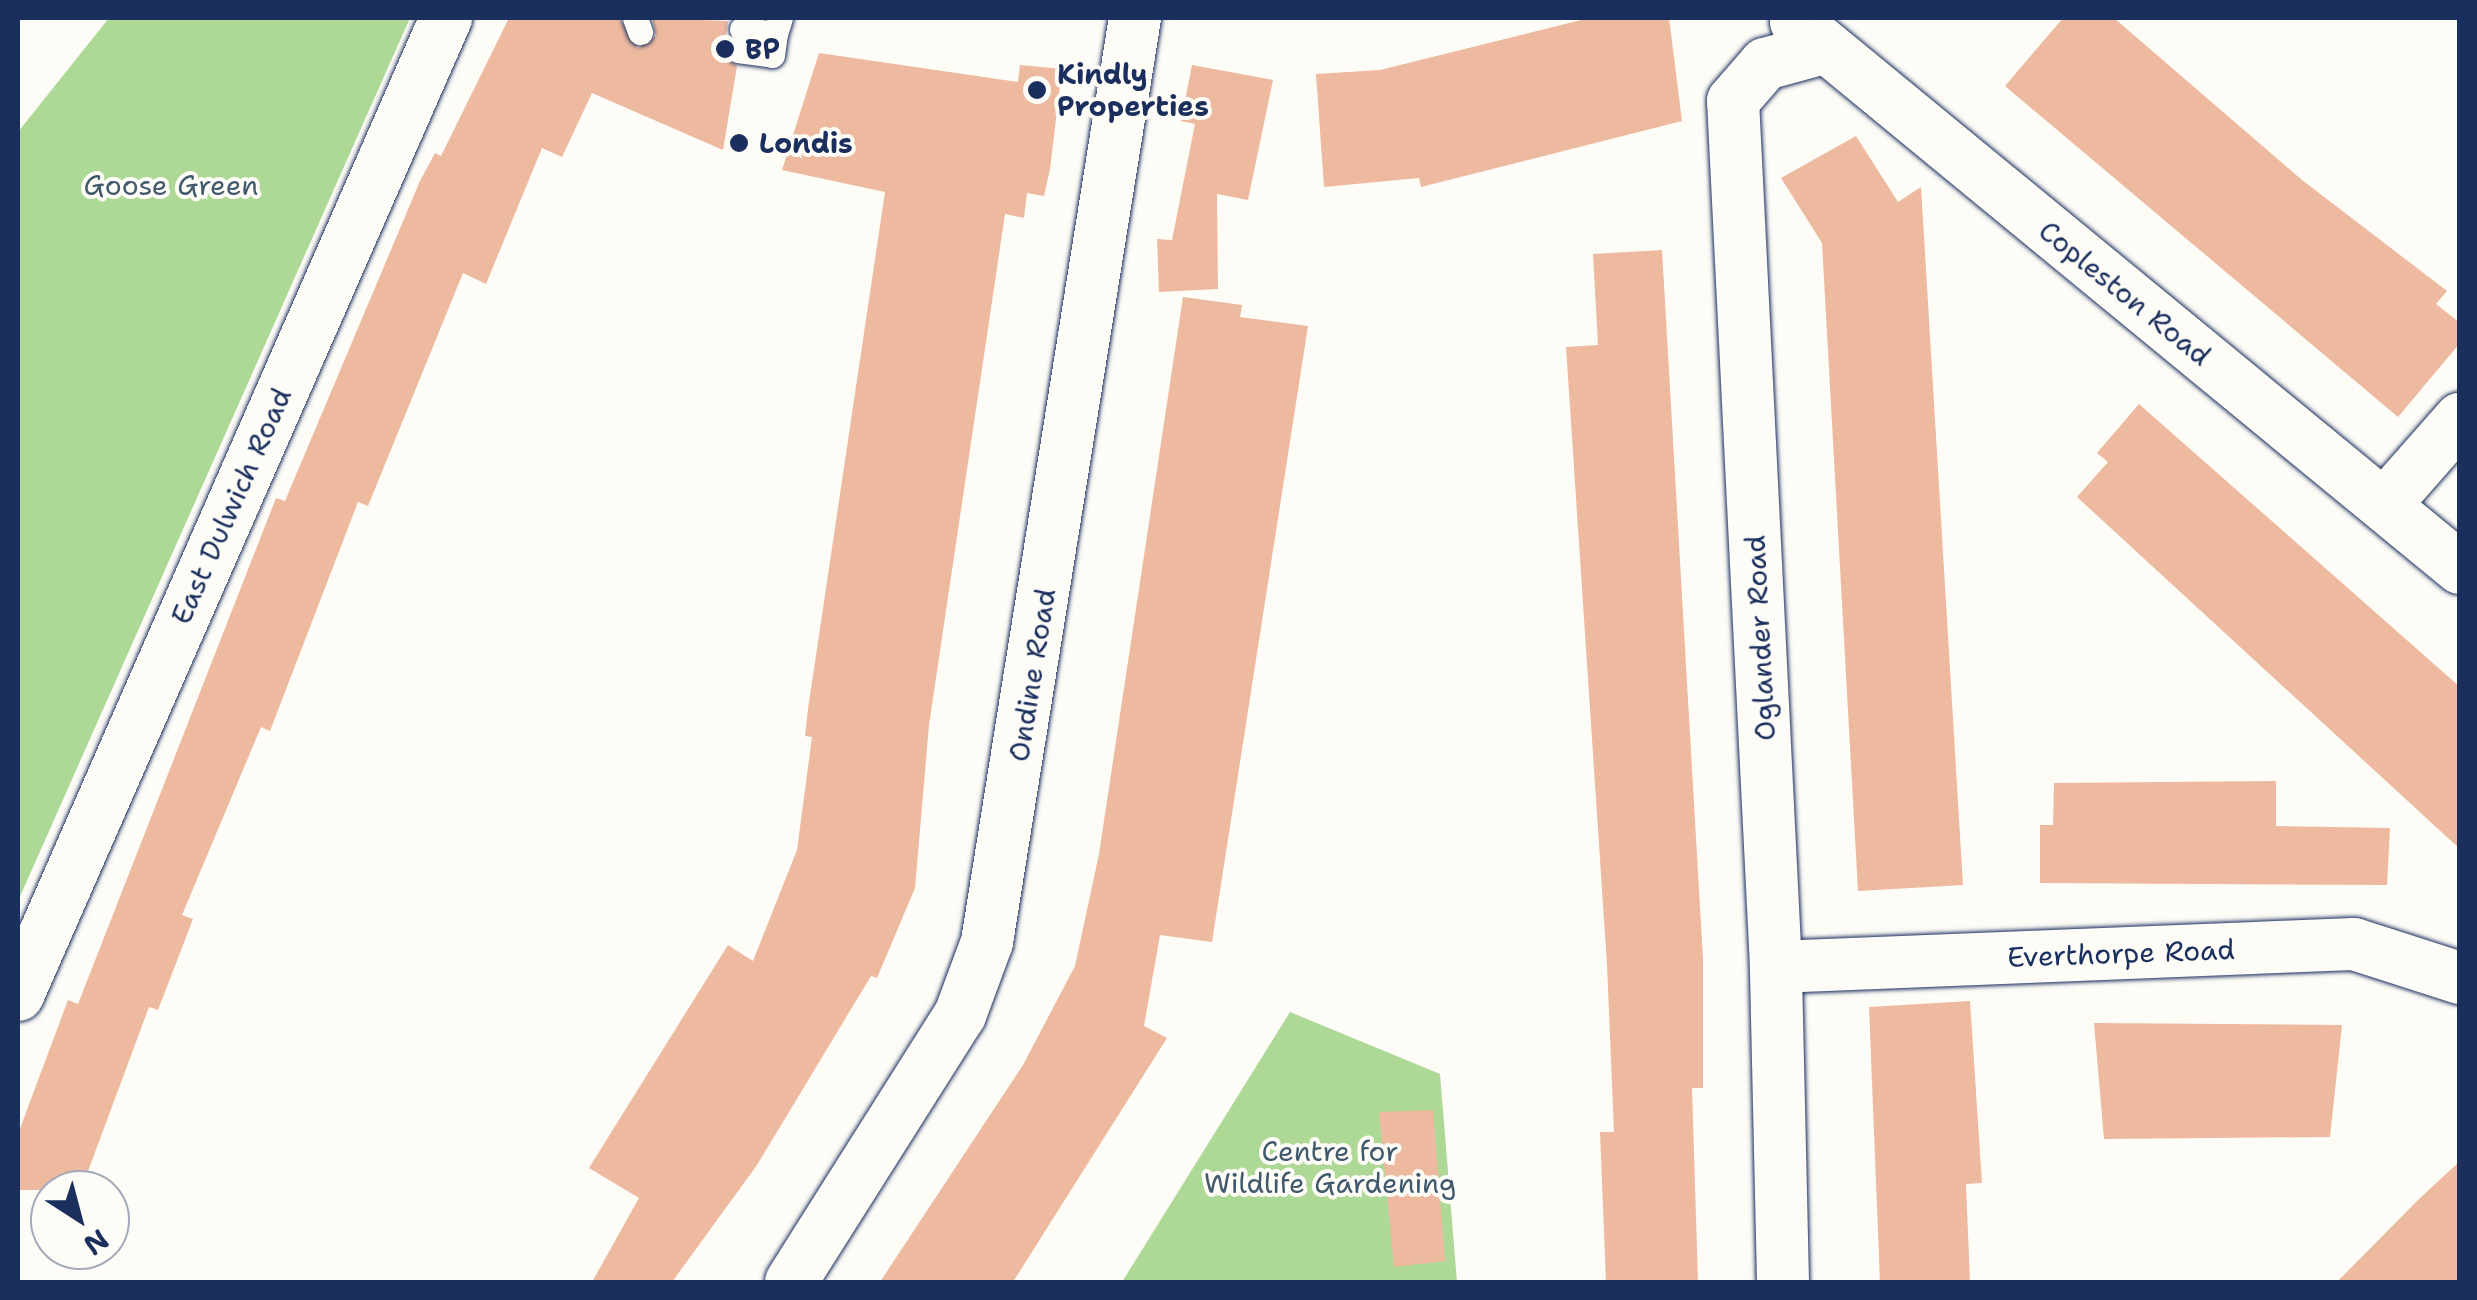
<!DOCTYPE html>
<style>
body{margin:0}
#map{position:relative;width:2477px;height:1300px;overflow:hidden;background:#fdfcf7;font-family:"Shantell Sans",sans-serif}
div>[style]{position:absolute}
.green>*{inset:0;background:#aed896}
.building>*{inset:0;background:#edb99f}
.roads{filter:drop-shadow(0 0 2px #1b2f5e) drop-shadow(0 0 2px #1b2f5e)}
.service>*{height:25px;margin:-12.5px;padding:0 12.5px;transform-origin:12.5px;border-radius:12.5px;background:#fdfcf7}
.minor>*{height:52px;margin:-26px;padding:0 26px;transform-origin:26px;border-radius:26px;background:#fdfcf7}
.dots>*{width:28px;height:28px;translate:-50% -50%;box-sizing:border-box;border:5px solid #fdfcf7;border-radius:50%}
span{translate:-50% -50%;white-space:nowrap;text-align:center;line-height:1.15;-webkit-text-stroke:8px #fdfcf7;paint-order:stroke}
.poi-label{font-size:28px;color:#1b2f5e;font-weight:700}
.left{translate:0 -50%;text-align:left}
.park-label{font-size:28px;color:#40596c}
.street-label{font-size:28px;color:#1b2f5e}
.frame{position:absolute;inset:0;border:20px solid #1b2f5e;pointer-events:none}
.north{position:absolute;left:30px;top:1170px;width:100px;height:100px;box-sizing:border-box;background:#fdfcf7;border:2px solid #a3aaba;border-radius:50%;rotate:144deg;font-size:28px;font-weight:700;line-height:40px;text-align:center;color:#1b2f5e}
.north::after{content:'';display:block;margin:auto;width:35px;height:45px;background:#1b2f5e;clip-path:polygon(50% 0,100% 100%,50% 72%,0 100%)}
</style>
<div id="map">
<div class="green">
<i style="clip-path:polygon(109px 18px,410px 18px,18px 901px,18px 132px)"></i>
<i style="clip-path:polygon(1290px 1012px,1440px 1074px,1457px 1282px,1122px 1282px)"></i>
</div>
<div class="building">
<i style="clip-path:polygon(509px 18px,619px 18px,638px 48px,656px 36px,652px 18px,728px 21px,723px 55px,737px 66px,723px 150px,592px 93px,562px 157px,542px 148px,486px 284px,463px 273px,368px 506px,358px 502px,270px 731px,261px 727px,182px 915px,193px 919px,158px 1010px,149px 1007px,81px 1190px,18px 1190px,18px 1134px,68px 1000px,78px 1004px,276px 498px,285px 501px,420px 181px,435px 153px,441px 156px)"></i>
<i style="clip-path:polygon(1589px 18px,1669px 18px,1682px 121px,1421px 187px,1419px 178px,1324px 187px,1316px 74px,1380px 70px)"></i>
<i style="clip-path:polygon(2063px 18px,2114px 18px,2302px 180px,2447px 291px,2436px 304px,2460px 323px,2460px 343px,2398px 417px,2005px 86px)"></i>
<i style="clip-path:polygon(819px 53px,1018px 82px,1020px 65px,1062px 69px,1050px 169px,1044px 196px,1027px 193px,1024px 218px,1005px 214px,929px 725px,915px 888px,877px 978px,871px 976px,757px 1165px,672px 1282px,592px 1282px,639px 1198px,589px 1168px,728px 945px,753px 961px,797px 850px,812px 737px,805px 736px,808px 709px,885px 192px,782px 170px)"></i>
<i style="clip-path:polygon(1192px 65px,1273px 80px,1248px 200px,1217px 194px,1218px 289px,1159px 292px,1157px 239px,1172px 240px,1195px 124px,1181px 121px)"></i>
<i style="clip-path:polygon(1856px 136px,1898px 202px,1921px 187px,1963px 885px,1858px 891px,1822px 243px,1781px 178px)"></i>
<i style="clip-path:polygon(1662px 250px,1703px 959px,1703px 1088px,1692px 1088px,1698px 1282px,1606px 1282px,1600px 1132px,1614px 1132px,1607px 965px,1566px 347px,1598px 345px,1593px 254px)"></i>
<i style="clip-path:polygon(1183px 297px,1242px 305px,1240px 317px,1308px 326px,1212px 942px,1160px 935px,1144px 1026px,1167px 1038px,1013px 1282px,880px 1282px,1023px 1065px,1075px 966px,1099px 854px)"></i>
<i style="clip-path:polygon(2139px 404px,2460px 687px,2460px 849px,2077px 497px,2108px 462px,2097px 453px)"></i>
<i style="clip-path:polygon(2276px 781px,2276px 826px,2390px 828px,2387px 885px,2040px 883px,2040px 825px,2053px 825px,2054px 783px)"></i>
<i style="clip-path:polygon(1970px 1001px,1982px 1183px,1966px 1184px,1970px 1282px,1880px 1282px,1869px 1007px)"></i>
<i style="clip-path:polygon(2094px 1023px,2342px 1025px,2330px 1137px,2104px 1139px)"></i>
<i style="clip-path:polygon(1433px 1110px,1445px 1261px,1394px 1267px,1379px 1112px)"></i>
<i style="clip-path:polygon(2460px 1161px,2460px 1282px,2337px 1282px,2418px 1200px)"></i>
</div>
<div class="roads">
<div class="service">
<i style="left:635px;top:18px;width:15px;rotate:70deg"></i>
<i style="left:742px;top:29px;width:33px;rotate:9deg"></i>
<i style="left:775px;top:34px;width:17px;rotate:-73deg"></i>
<i style="left:738px;top:50px;width:34px;rotate:8deg"></i>
<i style="left:772px;top:55px;width:21px;rotate:-82deg"></i>
</div>
<div class="minor">
<i style="left:1796px;top:22px;width:860px;rotate:39.43deg"></i>
<i style="left:2387px;top:502px;width:111px;rotate:-48.7deg"></i>
<i style="left:1776px;top:967px;width:578px;rotate:-2.28deg"></i>
<i style="left:2354px;top:944px;width:111px;rotate:17.8deg"></i>
<i style="left:18px;top:995px;width:1067px;rotate:-66.34deg"></i>
<i style="left:791px;top:1282px;width:316px;rotate:-57.7deg"></i>
<i style="left:960px;top:1015px;width:78px;rotate:-69.7deg"></i>
<i style="left:987px;top:942px;width:936px;rotate:-80.9deg"></i>
<i style="left:1783px;top:1282px;width:315px;rotate:-91.3deg"></i>
<i style="left:1776px;top:967px;width:867px;rotate:-92.84deg"></i>
<i style="left:1733px;top:101px;width:49px;rotate:-49.1deg"></i>
<i style="left:1765px;top:64px;width:57px;rotate:-15.3deg"></i>
</div>
</div>
<div class="dots">
<i style="left:725px;top:49px;background:#1b2f5e"></i>
<i style="left:1037px;top:90px;background:#1b2f5e"></i>
<i style="left:739px;top:143px;background:#1b2f5e"></i>
</div>
<div class="poi-label">
<span class="left" style="left:745px;top:49px">BP</span>
<span class="left" style="left:1057px;top:90px">Kindly<br>Properties</span>
<span class="left" style="left:759px;top:143px">Londis</span>
</div>
<div class="park-label">
<span style="left:171px;top:185px">Goose Green</span>
<span style="left:1330px;top:1167px">Centre for<br>Wildlife Gardening</span>
</div>
<div class="street-label">
<span style="left:2125px;top:293px;rotate:39deg">Copleston Road</span>
<span style="left:231px;top:506px;rotate:-66deg">East Dulwich Road</span>
<span style="left:1760px;top:638px;rotate:-93deg">Oglander Road</span>
<span style="left:1032px;top:675px;rotate:-81deg">Ondine Road</span>
<span style="left:2121px;top:953px;rotate:-2deg">Everthorpe Road</span>
</div>
<div class="frame"></div>
<div class="north">N</div>
</div>
